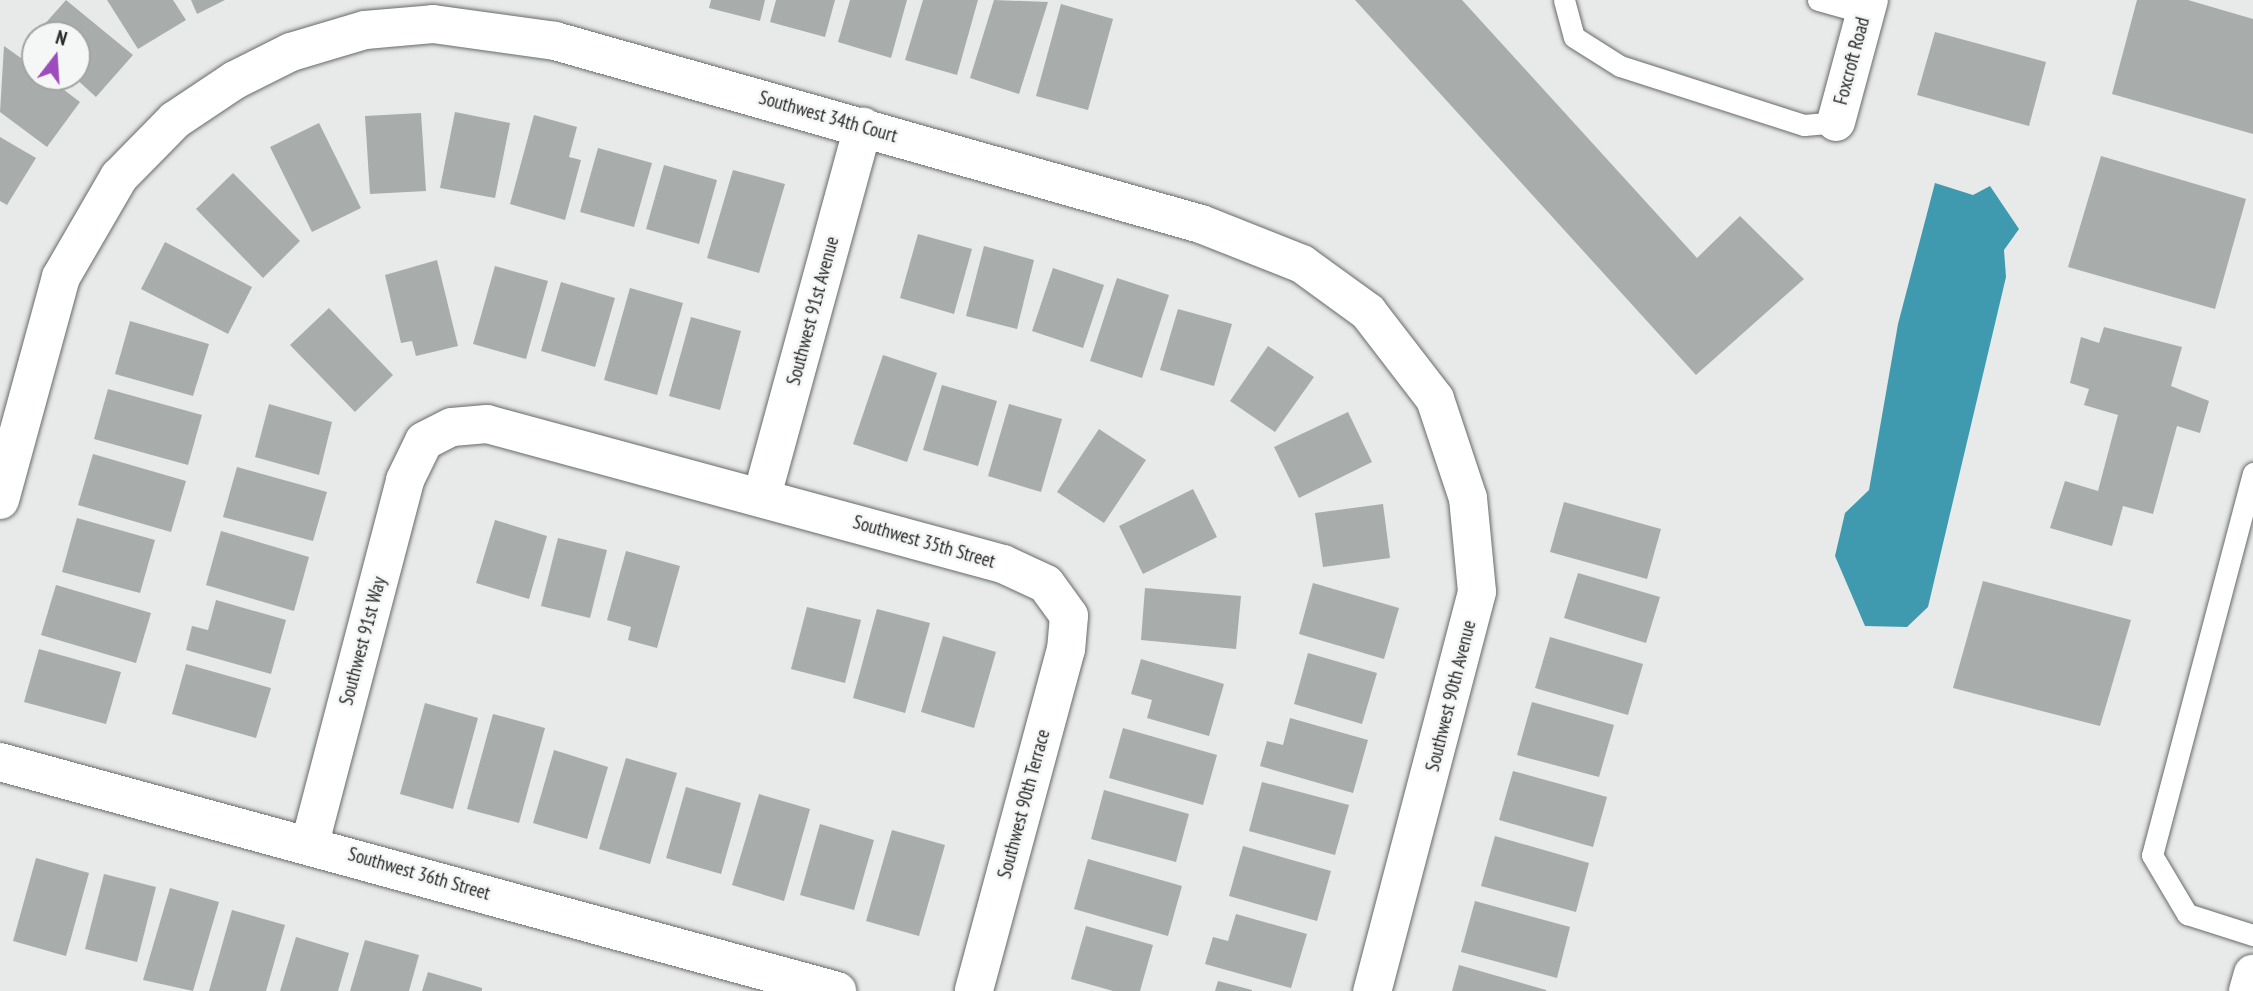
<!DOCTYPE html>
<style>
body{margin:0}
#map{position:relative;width:2253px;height:991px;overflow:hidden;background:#e7eae8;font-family:"PT Sans Narrow",sans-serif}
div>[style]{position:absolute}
.water>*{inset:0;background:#409aaf}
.building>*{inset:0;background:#a8acab}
.roads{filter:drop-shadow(0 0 2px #686b69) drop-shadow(0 0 2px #686b69)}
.service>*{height:21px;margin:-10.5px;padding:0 10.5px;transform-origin:10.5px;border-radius:10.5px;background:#fff}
.minor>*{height:38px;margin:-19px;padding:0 19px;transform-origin:19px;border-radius:19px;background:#fff}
.secondary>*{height:38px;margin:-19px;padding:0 19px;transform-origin:19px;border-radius:19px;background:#fff}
span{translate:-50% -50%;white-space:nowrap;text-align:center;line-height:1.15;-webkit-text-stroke:5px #f4f7f5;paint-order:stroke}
.street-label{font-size:19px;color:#272828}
.north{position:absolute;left:21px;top:21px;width:70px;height:70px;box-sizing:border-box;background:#f4f7f5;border:2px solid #a2a4a3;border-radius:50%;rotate:17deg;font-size:19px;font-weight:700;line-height:28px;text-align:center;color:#272828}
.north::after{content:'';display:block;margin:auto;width:24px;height:32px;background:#9c4cbb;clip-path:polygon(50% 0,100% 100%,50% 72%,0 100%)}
</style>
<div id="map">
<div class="water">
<i style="clip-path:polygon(1935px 183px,1973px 195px,1990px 186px,2019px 229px,2004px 250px,2006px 277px,1928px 607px,1907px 627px,1865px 626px,1835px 556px,1845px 513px,1869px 490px,1898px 324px)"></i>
</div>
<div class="building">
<i style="clip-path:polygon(66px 0,133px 55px,96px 97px,74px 77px,77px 35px,35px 35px)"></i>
<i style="clip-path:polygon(107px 0,173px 0,186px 20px,138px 49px)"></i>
<i style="clip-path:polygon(191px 0,225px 0,197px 14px)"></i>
<i style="clip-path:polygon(711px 0,765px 0,760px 21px,709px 8px)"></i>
<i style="clip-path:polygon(776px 0,835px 0,825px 37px,770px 22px)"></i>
<i style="clip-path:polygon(850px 0,907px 0,891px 58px,838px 42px)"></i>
<i style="clip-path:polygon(923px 0,978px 0,957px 75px,905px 60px)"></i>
<i style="clip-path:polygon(994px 0,1048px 2px,1019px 94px,970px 78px)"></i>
<i style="clip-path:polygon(1355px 0,1462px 0,1697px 258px,1740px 216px,1804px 279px,1696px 375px)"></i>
<i style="clip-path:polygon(2137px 0,2188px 0,2253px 19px,2253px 134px,2112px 94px)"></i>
<i style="clip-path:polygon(1061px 4px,1113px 19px,1088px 110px,1036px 96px)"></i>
<i style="clip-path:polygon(1935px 32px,2046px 62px,2029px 126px,1917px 95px)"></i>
<i style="clip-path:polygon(4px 46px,35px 68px,35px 77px,47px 77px,80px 102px,47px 147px,0 112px)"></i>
<i style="clip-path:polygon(455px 112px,510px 123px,495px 198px,440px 188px)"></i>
<i style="clip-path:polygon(421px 113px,426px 191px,370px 194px,365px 116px)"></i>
<i style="clip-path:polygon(534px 115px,577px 127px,569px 157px,581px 160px,565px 220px,510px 204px)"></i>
<i style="clip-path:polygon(319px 123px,361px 208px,312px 232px,270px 147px)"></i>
<i style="clip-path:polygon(0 137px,36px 158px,7px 205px,0 201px)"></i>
<i style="clip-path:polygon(598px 148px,652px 163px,634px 227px,580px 212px)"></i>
<i style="clip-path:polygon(2101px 156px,2246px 199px,2215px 309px,2068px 267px)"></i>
<i style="clip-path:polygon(664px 165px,717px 180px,699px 244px,646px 229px)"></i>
<i style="clip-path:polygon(733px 170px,785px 184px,759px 273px,707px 258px)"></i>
<i style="clip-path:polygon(233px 173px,300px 241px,263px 278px,196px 209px)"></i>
<i style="clip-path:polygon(918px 234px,972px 249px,954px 314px,900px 298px)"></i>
<i style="clip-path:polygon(165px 242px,252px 287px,228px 334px,141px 289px)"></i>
<i style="clip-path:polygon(984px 246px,1034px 260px,1017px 329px,966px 316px)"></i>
<i style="clip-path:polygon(437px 260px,458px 346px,416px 356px,412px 341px,401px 343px,385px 275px)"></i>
<i style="clip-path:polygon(495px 266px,548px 281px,526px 359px,473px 344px)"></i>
<i style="clip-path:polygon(1053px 268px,1104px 285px,1083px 348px,1032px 331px)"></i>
<i style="clip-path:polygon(1117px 278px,1169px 295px,1142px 378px,1090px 361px)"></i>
<i style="clip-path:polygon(561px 282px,615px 298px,595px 367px,541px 351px)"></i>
<i style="clip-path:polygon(630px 288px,683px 303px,657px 395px,604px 380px)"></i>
<i style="clip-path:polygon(329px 308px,393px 375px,355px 412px,290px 345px)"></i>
<i style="clip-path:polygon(1178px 309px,1232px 324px,1214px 386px,1160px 370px)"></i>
<i style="clip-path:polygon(691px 317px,741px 331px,720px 410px,669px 396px)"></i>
<i style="clip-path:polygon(130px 321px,209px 344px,193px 396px,115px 374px)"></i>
<i style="clip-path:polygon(2104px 327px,2182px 347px,2171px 386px,2209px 401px,2200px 433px,2177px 426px,2153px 514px,2123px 506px,2112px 546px,2050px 528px,2065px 481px,2098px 491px,2118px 415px,2084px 405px,2089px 389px,2070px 383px,2081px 337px,2099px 343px)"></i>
<i style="clip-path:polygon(1268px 346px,1314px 377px,1275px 432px,1230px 401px)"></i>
<i style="clip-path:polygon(883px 355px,937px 373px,907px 462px,853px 444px)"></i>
<i style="clip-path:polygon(942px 385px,997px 401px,978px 466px,923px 450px)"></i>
<i style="clip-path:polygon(108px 389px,202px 415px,188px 465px,94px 439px)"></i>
<i style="clip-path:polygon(269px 404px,332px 422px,319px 475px,255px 457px)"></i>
<i style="clip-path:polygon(1009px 404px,1062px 419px,1041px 492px,988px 476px)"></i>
<i style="clip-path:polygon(1348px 412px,1372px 462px,1299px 498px,1274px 447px)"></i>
<i style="clip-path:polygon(1099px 429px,1146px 460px,1104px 523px,1057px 492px)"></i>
<i style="clip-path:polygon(93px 454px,186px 481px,171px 532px,78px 505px)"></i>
<i style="clip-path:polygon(237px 467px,327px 492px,313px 541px,223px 517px)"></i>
<i style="clip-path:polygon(1193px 489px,1217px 537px,1143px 574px,1119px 526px)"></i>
<i style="clip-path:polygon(1564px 502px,1661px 529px,1647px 579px,1550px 552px)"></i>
<i style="clip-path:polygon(1383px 504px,1390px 558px,1323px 567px,1315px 513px)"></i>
<i style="clip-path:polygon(77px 518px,155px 540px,140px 593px,62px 572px)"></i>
<i style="clip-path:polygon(495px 520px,547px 536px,529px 599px,476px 583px)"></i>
<i style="clip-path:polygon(221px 531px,309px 557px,294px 611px,206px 585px)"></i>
<i style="clip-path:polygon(558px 538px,607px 550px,590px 618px,541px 606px)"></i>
<i style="clip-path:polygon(626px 551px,680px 566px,657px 648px,628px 640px,631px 627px,607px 620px)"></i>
<i style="clip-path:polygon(1578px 573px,1660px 597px,1646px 643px,1564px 618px)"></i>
<i style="clip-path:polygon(1983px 581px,2131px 620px,2100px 726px,1953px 688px)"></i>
<i style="clip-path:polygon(1313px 583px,1399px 608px,1384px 659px,1299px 634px)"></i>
<i style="clip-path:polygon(56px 585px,151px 613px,136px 663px,41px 635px)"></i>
<i style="clip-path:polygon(1145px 588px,1241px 596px,1236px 649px,1141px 640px)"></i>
<i style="clip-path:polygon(216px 600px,286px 620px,271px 674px,186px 650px,192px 626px,208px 630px)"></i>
<i style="clip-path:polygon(807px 607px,861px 620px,845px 683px,791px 669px)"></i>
<i style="clip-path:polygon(877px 609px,930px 623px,905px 713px,853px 698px)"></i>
<i style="clip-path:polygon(943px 636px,996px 652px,974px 728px,921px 712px)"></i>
<i style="clip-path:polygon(1550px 637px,1643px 664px,1628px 715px,1535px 688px)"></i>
<i style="clip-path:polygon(39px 649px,121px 672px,106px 724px,24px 702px)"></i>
<i style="clip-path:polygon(1308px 653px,1377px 673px,1362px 724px,1294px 704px)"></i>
<i style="clip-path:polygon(1141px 659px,1224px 684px,1209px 736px,1147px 718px,1152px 700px,1131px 694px)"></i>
<i style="clip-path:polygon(186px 664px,271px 688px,256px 738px,172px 714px)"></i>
<i style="clip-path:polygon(1532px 702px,1614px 725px,1599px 777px,1517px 755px)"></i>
<i style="clip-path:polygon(425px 703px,478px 718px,453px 809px,400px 794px)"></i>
<i style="clip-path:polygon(493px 714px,545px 728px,519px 823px,467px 809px)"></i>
<i style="clip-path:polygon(1290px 718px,1368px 740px,1353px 793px,1260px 766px,1267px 741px,1283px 745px)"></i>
<i style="clip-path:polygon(1123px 728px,1217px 755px,1203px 805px,1109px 778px)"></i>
<i style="clip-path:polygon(554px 750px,608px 767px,587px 839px,533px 823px)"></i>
<i style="clip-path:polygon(626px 758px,677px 773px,650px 864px,599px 849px)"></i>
<i style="clip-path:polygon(1513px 771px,1607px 797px,1593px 847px,1499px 820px)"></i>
<i style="clip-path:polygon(1262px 782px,1349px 805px,1335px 855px,1249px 831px)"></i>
<i style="clip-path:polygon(686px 787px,741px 803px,721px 874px,666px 858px)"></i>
<i style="clip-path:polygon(1104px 790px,1189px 814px,1176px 862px,1091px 839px)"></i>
<i style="clip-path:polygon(759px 794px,810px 809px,784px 901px,732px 885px)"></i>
<i style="clip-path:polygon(820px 824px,874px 840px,854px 910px,800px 895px)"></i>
<i style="clip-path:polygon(892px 830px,945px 845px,919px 936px,866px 921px)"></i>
<i style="clip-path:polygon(1495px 836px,1589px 863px,1576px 912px,1481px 886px)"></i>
<i style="clip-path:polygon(1243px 846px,1331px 871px,1317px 921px,1229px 896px)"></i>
<i style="clip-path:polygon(36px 858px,89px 873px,66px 956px,13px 941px)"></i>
<i style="clip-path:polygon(1088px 859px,1182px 886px,1168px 936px,1074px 909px)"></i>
<i style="clip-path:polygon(104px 874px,156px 887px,137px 962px,85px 949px)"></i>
<i style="clip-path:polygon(170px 888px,219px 902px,193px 991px,143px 980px)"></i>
<i style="clip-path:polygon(1475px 901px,1570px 927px,1557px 978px,1461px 952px)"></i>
<i style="clip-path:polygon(232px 910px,285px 925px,266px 991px,209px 991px)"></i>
<i style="clip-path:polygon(1236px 914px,1307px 934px,1291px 988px,1205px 964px,1213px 937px,1228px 941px)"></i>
<i style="clip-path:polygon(1086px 926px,1153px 945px,1140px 991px,1113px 991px,1071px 979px)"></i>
<i style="clip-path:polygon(296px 937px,349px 953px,338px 991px,280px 991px)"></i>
<i style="clip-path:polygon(365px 940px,419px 955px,409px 991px,350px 991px)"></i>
<i style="clip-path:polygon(1459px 965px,1546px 990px,1546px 991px,1452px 991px)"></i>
<i style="clip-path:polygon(428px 972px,482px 988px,482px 991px,422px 991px)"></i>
<i style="clip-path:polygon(1218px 981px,1252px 990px,1252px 991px,1215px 991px)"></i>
</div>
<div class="roads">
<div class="service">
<i style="left:1564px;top:0;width:38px;rotate:75deg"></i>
<i style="left:1574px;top:37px;width:54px;rotate:32.2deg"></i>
<i style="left:1620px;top:66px;width:193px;rotate:17.8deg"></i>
<i style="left:1804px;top:125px;width:32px;rotate:-5deg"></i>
<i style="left:1818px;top:0;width:49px;rotate:15.5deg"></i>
<i style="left:2253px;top:473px;width:395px;rotate:104.8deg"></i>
<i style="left:2152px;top:855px;width:69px;rotate:59.3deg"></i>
<i style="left:2187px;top:914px;width:69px;rotate:17.7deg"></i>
</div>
<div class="minor">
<i style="left:1836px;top:122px;width:126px;rotate:-74.9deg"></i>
<i style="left:762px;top:496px;width:383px;rotate:-74.7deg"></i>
<i style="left:0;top:500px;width:231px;rotate:-74.7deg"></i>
<i style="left:61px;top:277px;width:116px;rotate:-59.9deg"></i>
<i style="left:119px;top:177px;width:80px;rotate:-45.5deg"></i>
<i style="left:175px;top:120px;width:72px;rotate:-33.7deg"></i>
<i style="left:235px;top:80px;width:63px;rotate:-26.6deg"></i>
<i style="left:291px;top:52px;width:77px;rotate:-16.6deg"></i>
<i style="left:365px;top:30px;width:68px;rotate:-5deg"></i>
<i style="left:433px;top:24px;width:123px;rotate:7.9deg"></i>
<i style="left:555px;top:41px;width:671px;rotate:15.82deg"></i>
<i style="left:1201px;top:224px;width:109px;rotate:21.6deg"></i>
<i style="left:1302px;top:264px;width:82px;rotate:36deg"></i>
<i style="left:1368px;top:312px;width:110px;rotate:52.4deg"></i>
<i style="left:1435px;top:399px;width:104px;rotate:71.6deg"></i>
<i style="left:1468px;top:498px;width:94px;rotate:84.5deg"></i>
<i style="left:1477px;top:592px;width:413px;rotate:104.7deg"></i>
<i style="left:0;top:762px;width:868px;rotate:15.3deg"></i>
<i style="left:310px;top:843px;width:375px;rotate:-75.3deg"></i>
<i style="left:405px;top:480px;width:43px;rotate:-64deg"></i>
<i style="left:424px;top:441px;width:31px;rotate:-27deg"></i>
<i style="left:452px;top:427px;width:35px;rotate:-5deg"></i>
<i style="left:487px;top:424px;width:535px;rotate:15.18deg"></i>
<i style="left:1003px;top:564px;width:47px;rotate:24.9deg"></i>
<i style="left:1046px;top:584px;width:39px;rotate:54deg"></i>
<i style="left:1069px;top:616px;width:33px;rotate:95deg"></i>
<i style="left:1066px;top:649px;width:354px;rotate:105.1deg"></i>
</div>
<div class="secondary">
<i style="left:2248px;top:991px;width:18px;rotate:-74deg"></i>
</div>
</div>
<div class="street-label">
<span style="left:1852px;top:61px;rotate:-75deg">Foxcroft Road</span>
<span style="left:828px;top:117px;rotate:16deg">Southwest 34th Court</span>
<span style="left:813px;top:311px;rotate:-75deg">Southwest 91st Avenue</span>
<span style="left:924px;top:542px;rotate:16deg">Southwest 35th Street</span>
<span style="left:363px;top:641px;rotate:-75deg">Southwest 91st Way</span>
<span style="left:1451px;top:696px;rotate:-76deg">Southwest 90th Avenue</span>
<span style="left:1024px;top:804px;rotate:-75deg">Southwest 90th Terrace</span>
<span style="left:419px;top:874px;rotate:16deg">Southwest 36th Street</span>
</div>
<div class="north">N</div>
</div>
